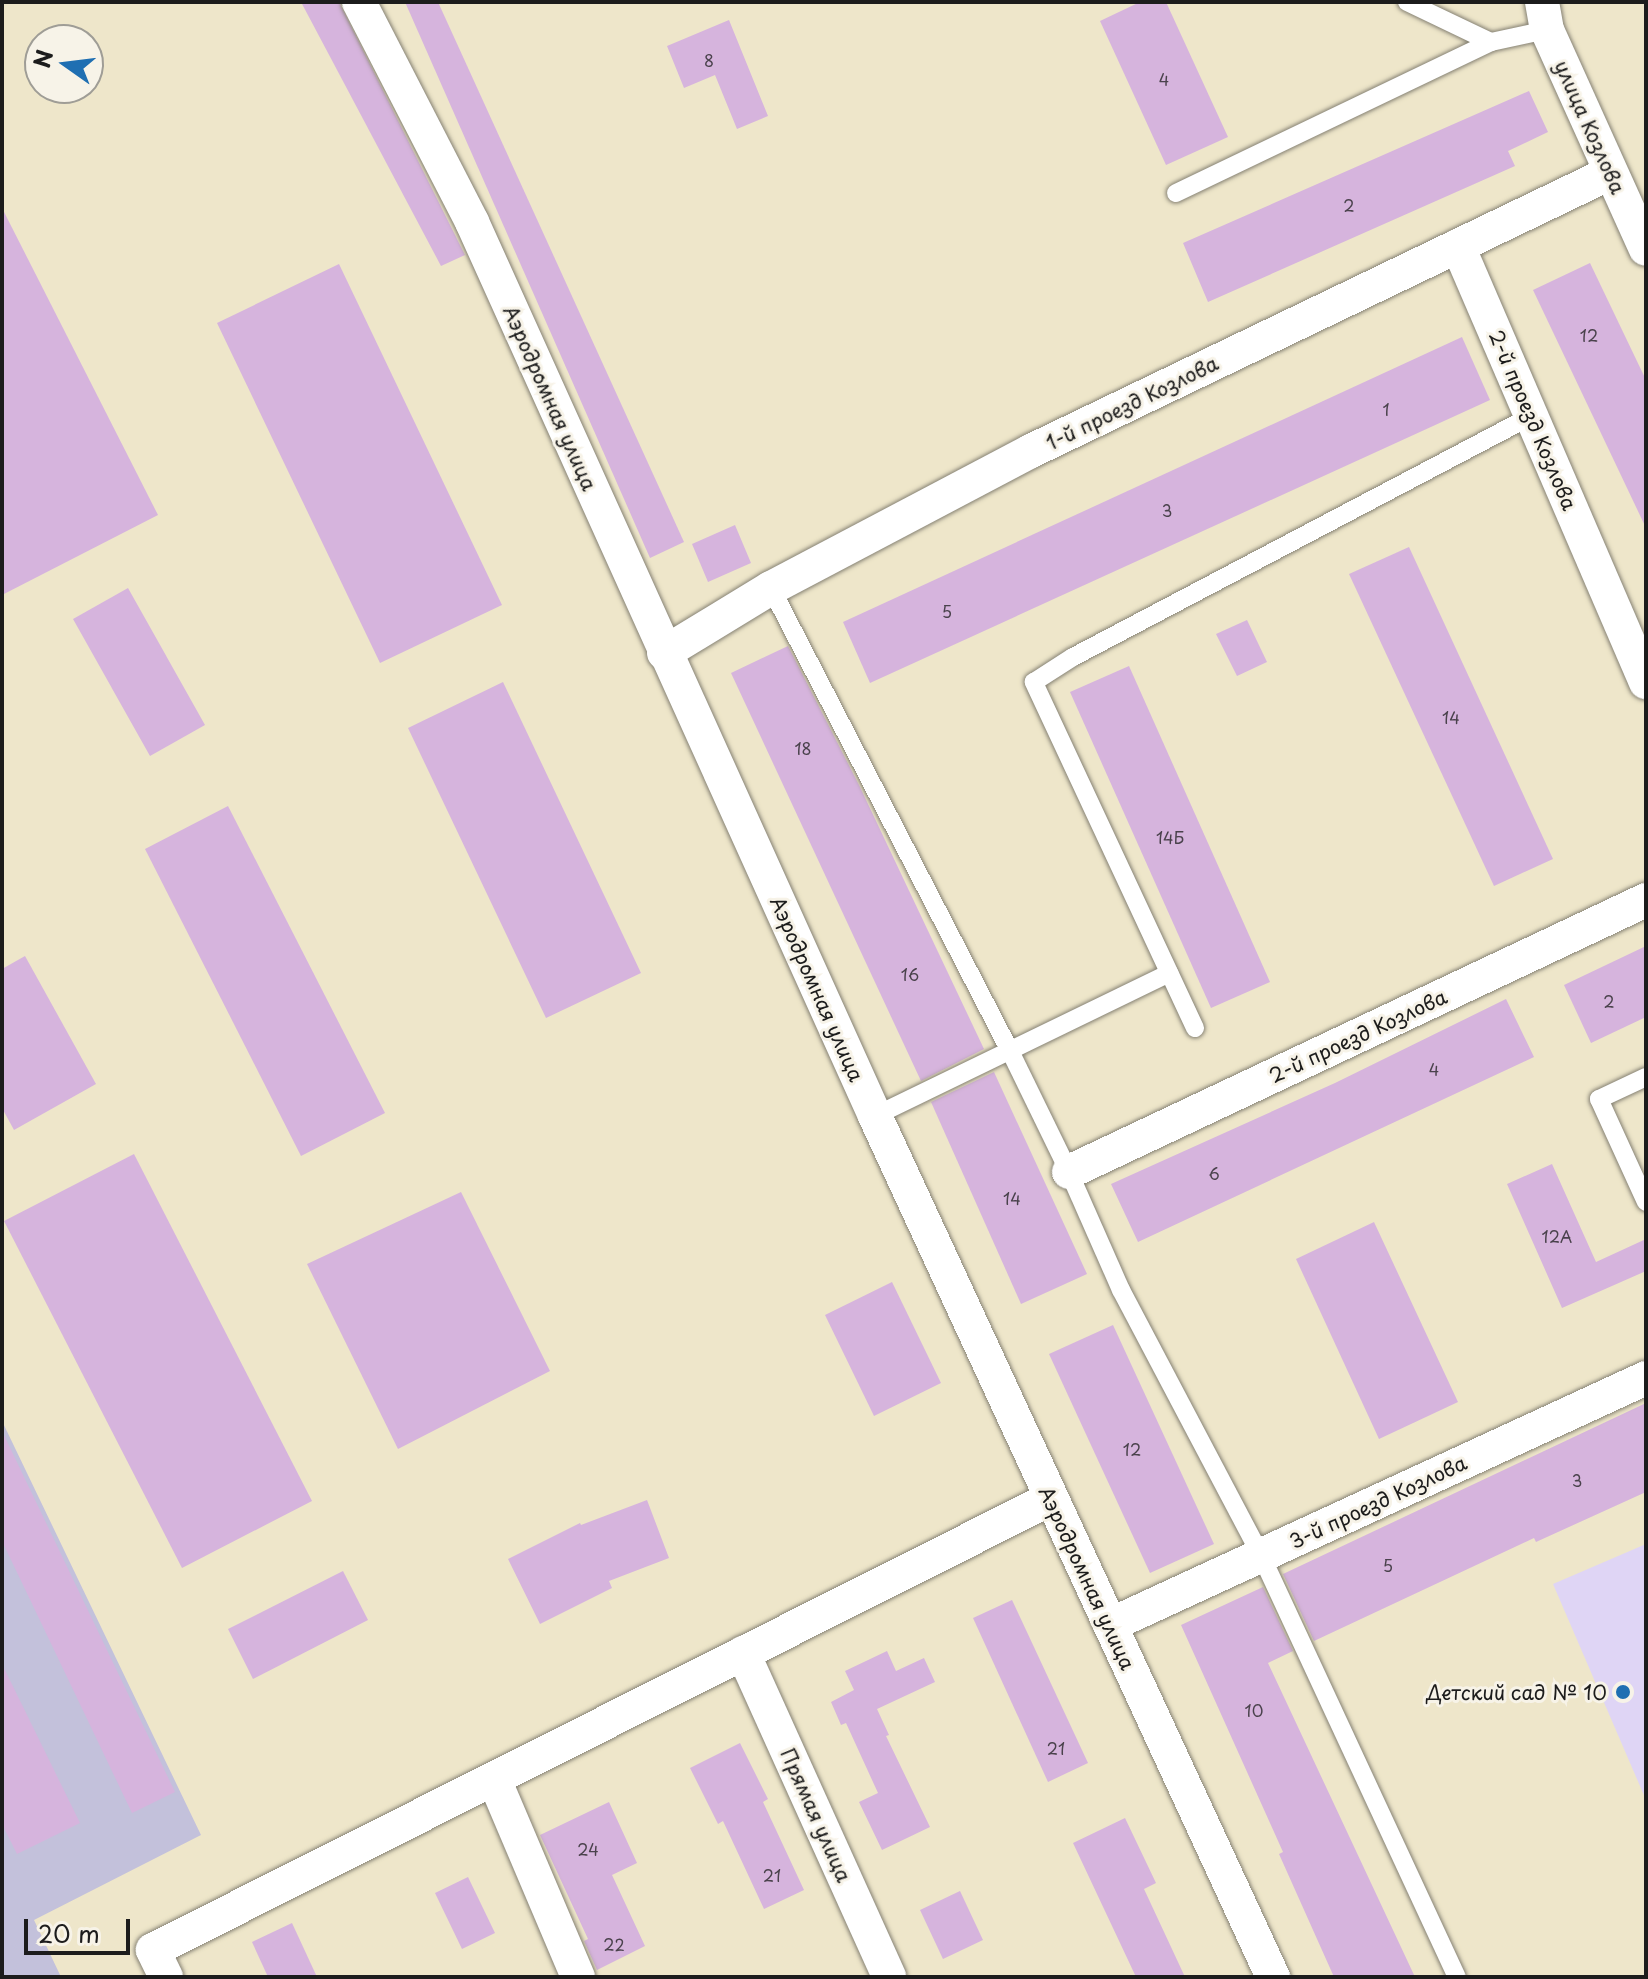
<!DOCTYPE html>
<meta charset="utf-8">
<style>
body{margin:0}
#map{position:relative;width:1648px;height:1979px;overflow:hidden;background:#eee6ca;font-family:"Playpen Sans",sans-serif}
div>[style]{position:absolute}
.built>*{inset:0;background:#dfd5f5}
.industrial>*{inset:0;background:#c3c1db}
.building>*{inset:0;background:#d6b4dd}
.roads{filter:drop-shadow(0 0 2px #858173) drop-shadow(0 0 2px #858173)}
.service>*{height:18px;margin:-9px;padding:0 9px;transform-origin:9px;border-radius:9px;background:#fff}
.minor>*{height:34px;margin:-17px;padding:0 17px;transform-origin:17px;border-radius:17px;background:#fff}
.dots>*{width:22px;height:22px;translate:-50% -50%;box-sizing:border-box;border:4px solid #f7f3e8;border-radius:50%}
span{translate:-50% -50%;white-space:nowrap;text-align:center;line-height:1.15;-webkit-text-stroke:6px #f7f3e8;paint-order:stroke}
.number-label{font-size:16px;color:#4a424c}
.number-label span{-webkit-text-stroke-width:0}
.street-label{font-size:20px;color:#1c1c1c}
.poi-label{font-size:20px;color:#1c1c1c}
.right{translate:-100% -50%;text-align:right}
.frame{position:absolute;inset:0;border:4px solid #1c1c1c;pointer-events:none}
.north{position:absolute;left:24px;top:24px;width:80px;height:80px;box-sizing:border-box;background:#f7f3e8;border:2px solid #9f9d96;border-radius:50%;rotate:284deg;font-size:22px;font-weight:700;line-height:32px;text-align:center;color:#1c1c1c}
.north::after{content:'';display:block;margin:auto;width:28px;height:36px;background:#1f6fb2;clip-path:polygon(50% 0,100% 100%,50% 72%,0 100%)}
.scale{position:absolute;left:24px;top:1919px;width:106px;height:36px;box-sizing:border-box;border:4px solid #1c1c1c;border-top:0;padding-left:10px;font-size:24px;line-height:28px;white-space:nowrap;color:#1c1c1c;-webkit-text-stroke:6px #f7f3e8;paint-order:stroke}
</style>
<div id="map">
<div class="built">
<i style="clip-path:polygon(1646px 1544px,1646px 1800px,1553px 1584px)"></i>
</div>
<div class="industrial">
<i style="clip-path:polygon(2px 1421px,201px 1835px,34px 1920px,61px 1977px,2px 1977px)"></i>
</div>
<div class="building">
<i style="clip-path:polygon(301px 2px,339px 2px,465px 255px,441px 266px)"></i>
<i style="clip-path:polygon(405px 2px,438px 2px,684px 542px,650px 558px)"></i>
<i style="clip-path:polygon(1140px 2px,1166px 2px,1228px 137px,1166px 165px,1100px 21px)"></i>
<i style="clip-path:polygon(729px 20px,768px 116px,737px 129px,715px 75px,684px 88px,667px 46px)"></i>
<i style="clip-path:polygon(1529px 91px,1548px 132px,1508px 151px,1515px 166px,1208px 302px,1183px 243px)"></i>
<i style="clip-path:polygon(2px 208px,158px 515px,2px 595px)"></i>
<i style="clip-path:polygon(1590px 263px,1646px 380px,1646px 528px,1533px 290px)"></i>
<i style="clip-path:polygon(339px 264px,502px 605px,380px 663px,217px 323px)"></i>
<i style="clip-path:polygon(1462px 337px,1490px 400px,870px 683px,843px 622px)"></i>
<i style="clip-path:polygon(735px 525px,751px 563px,708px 582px,692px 544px)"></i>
<i style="clip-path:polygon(1409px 547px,1553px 859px,1494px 886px,1349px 574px)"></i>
<i style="clip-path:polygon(128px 588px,205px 725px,150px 756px,73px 619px)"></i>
<i style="clip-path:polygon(1247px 620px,1267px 662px,1237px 676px,1216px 634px)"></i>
<i style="clip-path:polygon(788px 646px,859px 785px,984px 1049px,921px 1081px,731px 673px)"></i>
<i style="clip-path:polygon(1129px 666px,1270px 982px,1211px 1008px,1070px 692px)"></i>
<i style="clip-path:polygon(503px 682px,641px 973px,546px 1018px,408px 728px)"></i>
<i style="clip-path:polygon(228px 806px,385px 1113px,301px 1156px,145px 849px)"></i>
<i style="clip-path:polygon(1646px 946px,1646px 1017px,1591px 1043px,1564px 985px)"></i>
<i style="clip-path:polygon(25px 956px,96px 1084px,14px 1130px,2px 1108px,2px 969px)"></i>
<i style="clip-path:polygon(1506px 999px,1534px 1057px,1138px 1242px,1111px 1184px,1335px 1083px)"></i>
<i style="clip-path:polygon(994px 1072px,1087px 1274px,1021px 1304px,931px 1102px)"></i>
<i style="clip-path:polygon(134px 1154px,312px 1501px,182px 1568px,4px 1221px)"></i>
<i style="clip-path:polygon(1552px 1164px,1596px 1262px,1646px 1239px,1646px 1271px,1562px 1308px,1507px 1184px)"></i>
<i style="clip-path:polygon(461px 1192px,550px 1371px,398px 1449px,307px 1264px)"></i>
<i style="clip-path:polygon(1374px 1222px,1458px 1402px,1379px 1439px,1296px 1259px)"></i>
<i style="clip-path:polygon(892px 1282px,941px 1383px,874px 1416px,825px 1315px)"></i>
<i style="clip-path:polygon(1113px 1325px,1214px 1544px,1150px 1573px,1049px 1354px)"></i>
<i style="clip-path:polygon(1646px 1403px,1646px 1492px,1536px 1542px,1534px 1538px,1314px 1641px,1283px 1574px)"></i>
<i style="clip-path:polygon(2px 1431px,175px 1792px,132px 1813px,2px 1541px)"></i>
<i style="clip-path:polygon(647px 1500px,669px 1558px,609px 1581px,612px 1588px,540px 1624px,508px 1559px,580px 1523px,581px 1525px)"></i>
<i style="clip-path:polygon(343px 1571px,368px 1620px,253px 1679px,228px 1629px)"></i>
<i style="clip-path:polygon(1263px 1587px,1293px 1651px,1268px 1663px,1415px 1977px,1334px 1977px,1279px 1854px,1283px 1852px,1181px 1625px)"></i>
<i style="clip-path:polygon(1012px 1600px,1088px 1763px,1048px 1782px,973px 1618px)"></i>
<i style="clip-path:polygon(887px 1651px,896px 1671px,924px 1658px,935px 1682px,877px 1709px,889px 1735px,886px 1736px,930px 1827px,882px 1850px,859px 1802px,878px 1793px,846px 1723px,841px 1725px,831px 1702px,854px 1690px,845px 1671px)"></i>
<i style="clip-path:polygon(2px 1664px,80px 1823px,17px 1854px,2px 1824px)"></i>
<i style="clip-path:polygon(740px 1743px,768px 1799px,763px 1802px,804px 1890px,764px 1909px,723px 1821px,718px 1824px,690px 1768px)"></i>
<i style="clip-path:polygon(609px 1802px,637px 1863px,612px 1875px,645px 1946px,597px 1970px,584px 1941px,588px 1939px,540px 1835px)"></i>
<i style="clip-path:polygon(1125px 1818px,1156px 1883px,1144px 1889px,1185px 1977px,1136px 1977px,1073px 1843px)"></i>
<i style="clip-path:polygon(468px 1877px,495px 1933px,462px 1949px,435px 1893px)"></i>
<i style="clip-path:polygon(960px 1891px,983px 1940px,943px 1959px,920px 1910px)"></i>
<i style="clip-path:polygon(292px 1923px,317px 1977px,268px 1977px,252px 1942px)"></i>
</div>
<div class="roads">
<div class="service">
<i style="left:1407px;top:2px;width:93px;rotate:25.5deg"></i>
<i style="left:1176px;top:193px;width:349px;rotate:-25.6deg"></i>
<i style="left:1491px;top:42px;width:57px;rotate:-12.1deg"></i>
<i style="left:771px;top:588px;width:523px;rotate:62.7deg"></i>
<i style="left:1011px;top:1053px;width:132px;rotate:64deg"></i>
<i style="left:1069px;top:1172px;width:129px;rotate:66.2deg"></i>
<i style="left:1121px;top:1290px;width:300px;rotate:62.2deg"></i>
<i style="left:1261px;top:1555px;width:465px;rotate:65.1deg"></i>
<i style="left:1195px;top:1028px;width:382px;rotate:-115deg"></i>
<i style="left:1034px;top:682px;width:46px;rotate:-32.7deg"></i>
<i style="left:1073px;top:657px;width:518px;rotate:-27.75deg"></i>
<i style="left:1646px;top:1077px;width:52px;rotate:154.9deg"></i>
<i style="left:1599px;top:1099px;width:113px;rotate:65.5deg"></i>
<i style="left:875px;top:1116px;width:327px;rotate:-25.9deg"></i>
</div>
<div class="minor">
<i style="left:359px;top:2px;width:247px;rotate:62.8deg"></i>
<i style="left:472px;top:222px;width:981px;rotate:65.73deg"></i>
<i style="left:875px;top:1116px;width:949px;rotate:65.19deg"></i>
<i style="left:1542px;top:2px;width:28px;rotate:80deg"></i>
<i style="left:1547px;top:30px;width:240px;rotate:65.7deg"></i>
<i style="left:1458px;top:246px;width:475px;rotate:66.7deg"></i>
<i style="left:664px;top:653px;width:125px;rotate:-31.3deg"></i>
<i style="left:771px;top:588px;width:294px;rotate:-27.8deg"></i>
<i style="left:1031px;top:451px;width:642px;rotate:-25.65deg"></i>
<i style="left:1069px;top:1172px;width:638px;rotate:-25.24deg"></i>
<i style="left:1110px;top:1625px;width:590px;rotate:-24.74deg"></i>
<i style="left:743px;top:1653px;width:355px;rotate:65.7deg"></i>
<i style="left:494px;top:1779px;width:215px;rotate:67deg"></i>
<i style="left:166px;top:1977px;width:30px;rotate:-116deg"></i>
<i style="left:153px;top:1950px;width:1004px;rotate:-26.69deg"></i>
</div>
</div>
<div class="dots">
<i style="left:1623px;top:1692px;background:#1f6fb2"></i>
</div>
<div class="number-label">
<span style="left:709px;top:60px">8</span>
<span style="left:1164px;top:79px">4</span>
<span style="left:1349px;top:205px">2</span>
<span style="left:1589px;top:335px">12</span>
<span style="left:1386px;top:409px">1</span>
<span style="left:1167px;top:510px">3</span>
<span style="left:947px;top:611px">5</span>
<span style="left:1451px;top:717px">14</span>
<span style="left:803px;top:748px">18</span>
<span style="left:1170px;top:837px">14Б</span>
<span style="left:910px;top:974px">16</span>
<span style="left:1609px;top:1001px">2</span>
<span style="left:1434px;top:1069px">4</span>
<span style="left:1214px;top:1173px">6</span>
<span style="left:1012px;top:1198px">14</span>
<span style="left:1557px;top:1236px">12А</span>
<span style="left:1132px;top:1449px">12</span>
<span style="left:1577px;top:1480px">3</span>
<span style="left:1388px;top:1565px">5</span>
<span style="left:1254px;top:1710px">10</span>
<span style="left:1056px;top:1748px">21</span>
<span style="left:588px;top:1849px">24</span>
<span style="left:772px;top:1875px">21</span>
<span style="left:614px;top:1944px">22</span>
</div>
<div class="street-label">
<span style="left:1590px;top:127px;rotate:66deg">улица Козлова</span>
<span style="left:550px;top:398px;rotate:66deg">Аэродромная улица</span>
<span style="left:1132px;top:403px;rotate:-26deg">1-й проезд Козлова</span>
<span style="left:1533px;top:420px;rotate:67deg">2-й проезд Козлова</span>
<span style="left:817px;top:989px;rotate:66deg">Аэродромная улица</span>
<span style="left:1358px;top:1036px;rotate:-25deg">2-й проезд Козлова</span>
<span style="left:1378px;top:1502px;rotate:-25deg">3-й проезд Козлова</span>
<span style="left:1087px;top:1578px;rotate:65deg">Аэродромная улица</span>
<span style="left:816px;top:1815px;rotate:66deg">Прямая улица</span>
</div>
<div class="poi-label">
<span class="right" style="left:1607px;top:1692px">Детский сад № 10</span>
</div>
<div class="frame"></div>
<div class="north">N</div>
<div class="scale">20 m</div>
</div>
